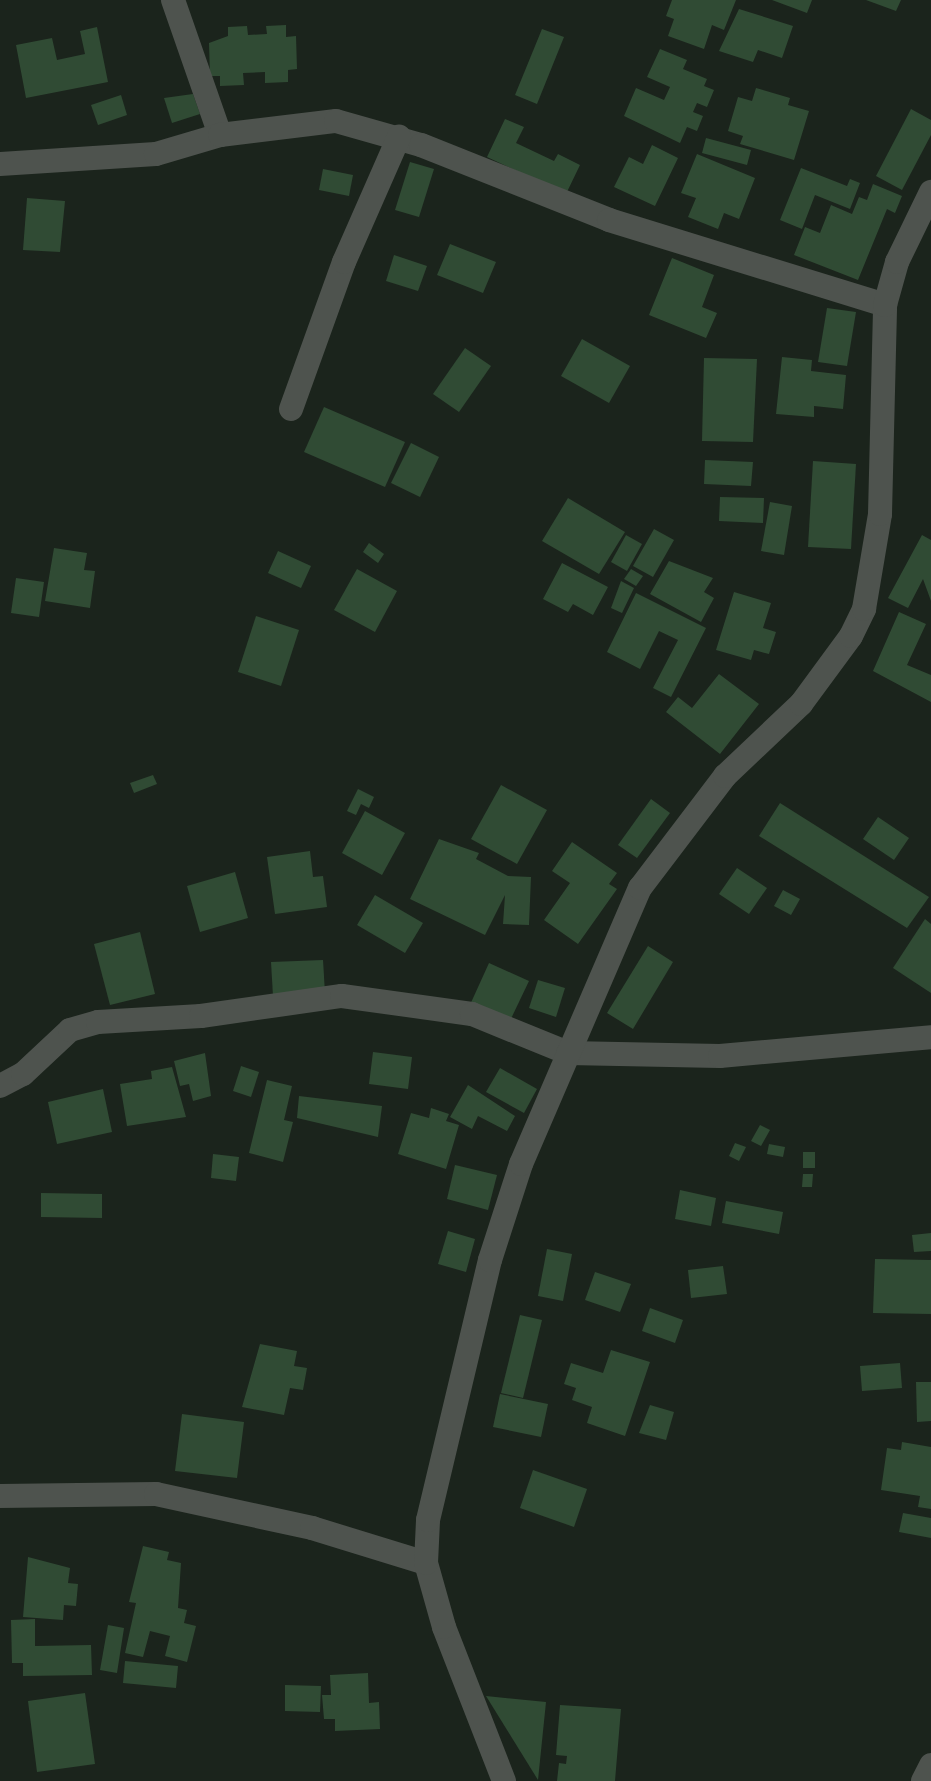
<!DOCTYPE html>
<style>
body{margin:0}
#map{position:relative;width:931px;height:1781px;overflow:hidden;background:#1b241c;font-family:Arial,sans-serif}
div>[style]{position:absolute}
.building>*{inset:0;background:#304b34}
.street>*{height:24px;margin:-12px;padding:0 12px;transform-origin:12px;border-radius:12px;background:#4e534e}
span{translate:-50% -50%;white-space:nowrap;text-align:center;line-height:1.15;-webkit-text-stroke:7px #080c09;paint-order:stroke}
</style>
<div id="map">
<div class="building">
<i style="clip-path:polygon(672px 0,736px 0,724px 30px,712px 25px,704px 49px,668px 36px,674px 19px,666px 16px)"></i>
<i style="clip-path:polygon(772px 0,812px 0,807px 13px)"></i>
<i style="clip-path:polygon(866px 0,901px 0,896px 11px)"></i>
<i style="clip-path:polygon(739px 9px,793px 26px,782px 58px,758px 50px,753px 62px,719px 51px)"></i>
<i style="clip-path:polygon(286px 25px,286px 37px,296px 36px,297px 69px,288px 70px,288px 82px,265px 83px,265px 72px,243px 73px,244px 85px,220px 86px,220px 76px,210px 76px,209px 43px,228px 36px,228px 27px,247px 26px,248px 35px,267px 34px,266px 26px)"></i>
<i style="clip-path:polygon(97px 27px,108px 82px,26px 98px,16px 45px,52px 38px,57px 60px,85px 54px,80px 31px)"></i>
<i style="clip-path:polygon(542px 29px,564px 37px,537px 104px,515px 95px)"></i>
<i style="clip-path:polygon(660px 49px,687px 60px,683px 69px,707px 79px,704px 86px,714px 90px,707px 107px,697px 103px,693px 112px,703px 116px,697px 131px,687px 127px,680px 143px,624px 116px,636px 88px,664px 100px,670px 87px,647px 77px)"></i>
<i style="clip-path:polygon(756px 88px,790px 98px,788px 105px,809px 111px,794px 160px,740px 144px,743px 136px,728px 131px,738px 97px,752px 101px)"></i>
<i style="clip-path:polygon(193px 94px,200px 114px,172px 123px,164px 98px)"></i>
<i style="clip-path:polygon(121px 95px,127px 115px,98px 125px,91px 105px)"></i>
<i style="clip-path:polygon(911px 109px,931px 120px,931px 135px,902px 190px,876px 176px)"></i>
<i style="clip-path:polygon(505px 119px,524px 127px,516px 143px,554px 161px,558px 154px,580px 165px,566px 194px,487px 157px)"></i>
<i style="clip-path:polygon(706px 138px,751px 150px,747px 165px,702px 153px)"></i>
<i style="clip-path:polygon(652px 145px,678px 158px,655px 206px,614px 187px,629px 157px,643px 164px)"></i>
<i style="clip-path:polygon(697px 154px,755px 178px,739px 219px,724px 213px,718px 229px,688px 217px,696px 198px,681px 193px)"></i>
<i style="clip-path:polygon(410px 162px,434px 169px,419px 217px,395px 210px)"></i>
<i style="clip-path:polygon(801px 168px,847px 186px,850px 179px,860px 183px,850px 209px,815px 195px,802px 229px,780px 220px)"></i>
<i style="clip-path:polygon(323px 169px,353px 175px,349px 196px,319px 190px)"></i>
<i style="clip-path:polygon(873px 184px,902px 196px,895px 213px,887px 209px,858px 280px,794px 255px,805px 227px,820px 233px,831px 205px,852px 214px,859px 197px,867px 200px)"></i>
<i style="clip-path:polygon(27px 198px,65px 201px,60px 252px,23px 250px)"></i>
<i style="clip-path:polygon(450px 244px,496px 262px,483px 293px,437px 275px)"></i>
<i style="clip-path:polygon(394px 255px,427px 266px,418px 291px,386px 281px)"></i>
<i style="clip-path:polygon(672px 258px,714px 275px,702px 307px,717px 313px,706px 338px,649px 315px)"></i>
<i style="clip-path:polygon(827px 308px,856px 312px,847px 366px,818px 362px)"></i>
<i style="clip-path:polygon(582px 339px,630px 366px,609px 403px,561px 376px)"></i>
<i style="clip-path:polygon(465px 348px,491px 366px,459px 412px,433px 394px)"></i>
<i style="clip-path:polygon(782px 357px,812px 360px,811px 371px,846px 375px,843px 409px,814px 406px,814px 417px,776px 414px)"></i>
<i style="clip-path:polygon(704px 358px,757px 359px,753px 442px,702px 441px)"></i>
<i style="clip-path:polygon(324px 407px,405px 442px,385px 487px,304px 452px)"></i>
<i style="clip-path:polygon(411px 443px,439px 457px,420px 497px,391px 483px)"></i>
<i style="clip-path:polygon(705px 460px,753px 462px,751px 486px,704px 484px)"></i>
<i style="clip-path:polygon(813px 461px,856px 464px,851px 549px,808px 547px)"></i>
<i style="clip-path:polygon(720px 497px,764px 498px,763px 523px,719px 521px)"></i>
<i style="clip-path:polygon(568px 498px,625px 532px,599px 574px,542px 541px)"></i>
<i style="clip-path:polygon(770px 502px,792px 506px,784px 555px,761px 551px)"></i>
<i style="clip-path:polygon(654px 529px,674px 540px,653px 577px,633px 566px)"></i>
<i style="clip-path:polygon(626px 535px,642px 544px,627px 571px,611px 562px)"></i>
<i style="clip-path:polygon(922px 535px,931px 540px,931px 601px,923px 579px,908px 608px,888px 598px)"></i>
<i style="clip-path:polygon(369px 543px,384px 554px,378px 563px,363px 552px)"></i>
<i style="clip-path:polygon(54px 548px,87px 553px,84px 570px,95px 571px,90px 608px,45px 601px)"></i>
<i style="clip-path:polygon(278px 551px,311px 566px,301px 588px,268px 573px)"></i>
<i style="clip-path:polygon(669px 561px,713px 578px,704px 592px,714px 598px,701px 622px,650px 594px)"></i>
<i style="clip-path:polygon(562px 563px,608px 587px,593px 615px,573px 604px,568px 612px,543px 599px)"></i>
<i style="clip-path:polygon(357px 569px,397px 591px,375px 632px,334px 610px)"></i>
<i style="clip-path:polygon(631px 569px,643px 576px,636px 586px,624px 579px)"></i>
<i style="clip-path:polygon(16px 578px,44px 582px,39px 617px,11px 613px)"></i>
<i style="clip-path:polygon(621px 581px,634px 588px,622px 613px,611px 608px)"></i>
<i style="clip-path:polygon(734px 592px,771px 603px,763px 628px,776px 632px,769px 654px,754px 650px,751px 660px,716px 650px)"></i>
<i style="clip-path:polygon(636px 593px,706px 628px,671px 697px,653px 688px,678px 640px,659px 631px,640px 669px,607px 652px)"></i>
<i style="clip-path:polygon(899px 612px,926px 624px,907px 665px,931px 675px,931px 702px,873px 671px)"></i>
<i style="clip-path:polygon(256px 616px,299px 630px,281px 686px,238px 672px)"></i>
<i style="clip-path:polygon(719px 674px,759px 704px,720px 754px,666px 712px,678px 697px,692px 708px)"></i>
<i style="clip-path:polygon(153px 775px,157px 784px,134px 793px,130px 783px)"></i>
<i style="clip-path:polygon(501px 785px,547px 810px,517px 864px,471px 839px)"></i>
<i style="clip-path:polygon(358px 789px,374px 797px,369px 808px,361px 804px,356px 815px,347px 811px)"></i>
<i style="clip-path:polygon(651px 799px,670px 813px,637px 858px,618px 845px)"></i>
<i style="clip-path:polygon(780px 803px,929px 897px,907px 928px,759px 836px)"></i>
<i style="clip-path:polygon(365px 811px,405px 833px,382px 875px,342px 853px)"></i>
<i style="clip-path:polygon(878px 817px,909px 838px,894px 860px,863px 839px)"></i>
<i style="clip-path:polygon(439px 839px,479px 853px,476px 859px,508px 876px,531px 877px,529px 925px,503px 924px,505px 895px,485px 935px,410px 899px)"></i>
<i style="clip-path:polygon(572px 842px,617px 873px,609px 884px,617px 889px,578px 944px,544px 920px,570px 883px,552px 871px)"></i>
<i style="clip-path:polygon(310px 851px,313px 877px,323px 876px,327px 907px,275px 914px,267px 857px)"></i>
<i style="clip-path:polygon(737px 868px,767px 888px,749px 914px,719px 894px)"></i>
<i style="clip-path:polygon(235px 872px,248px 918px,200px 932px,187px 886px)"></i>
<i style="clip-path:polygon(783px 890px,800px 899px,791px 915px,774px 906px)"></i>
<i style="clip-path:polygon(375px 895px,423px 923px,405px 953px,357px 925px)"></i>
<i style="clip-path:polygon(925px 919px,931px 924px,931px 993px,893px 968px)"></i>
<i style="clip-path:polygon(140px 932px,155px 994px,110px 1005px,94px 944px)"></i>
<i style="clip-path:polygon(648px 946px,673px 962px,633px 1029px,607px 1013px)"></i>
<i style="clip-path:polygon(323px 960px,325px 993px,273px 996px,271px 962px)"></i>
<i style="clip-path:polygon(489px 963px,529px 981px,508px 1025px,469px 1007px)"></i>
<i style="clip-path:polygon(538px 980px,565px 988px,556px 1017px,529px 1008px)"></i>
<i style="clip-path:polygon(373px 1052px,412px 1057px,408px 1089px,369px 1084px)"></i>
<i style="clip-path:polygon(205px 1053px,211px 1096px,193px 1101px,189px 1084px,180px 1086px,174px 1061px)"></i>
<i style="clip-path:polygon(241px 1066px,259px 1072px,251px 1097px,233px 1091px)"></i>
<i style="clip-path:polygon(172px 1067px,186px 1117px,127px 1126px,120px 1084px,152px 1079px,151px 1071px)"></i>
<i style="clip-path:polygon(500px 1068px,537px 1089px,524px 1113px,486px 1092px)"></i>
<i style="clip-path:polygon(267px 1080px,292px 1086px,284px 1120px,293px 1122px,283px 1162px,249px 1153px)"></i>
<i style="clip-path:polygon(468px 1085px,515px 1116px,507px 1131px,478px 1116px,472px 1129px,450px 1117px)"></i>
<i style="clip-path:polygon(103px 1089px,112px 1132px,57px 1144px,48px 1102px)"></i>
<i style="clip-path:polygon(299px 1096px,382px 1106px,378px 1137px,297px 1118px)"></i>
<i style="clip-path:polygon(431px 1108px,449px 1114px,446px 1121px,459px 1125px,446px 1169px,398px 1154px,411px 1113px,429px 1118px)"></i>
<i style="clip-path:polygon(760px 1125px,770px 1130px,761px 1146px,751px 1141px)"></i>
<i style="clip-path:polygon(735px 1143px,746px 1147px,739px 1161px,729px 1156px)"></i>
<i style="clip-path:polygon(769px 1144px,785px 1147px,783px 1157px,767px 1154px)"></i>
<i style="clip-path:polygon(803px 1152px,815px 1152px,815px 1168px,803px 1168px)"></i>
<i style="clip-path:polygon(213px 1154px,239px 1157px,236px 1181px,211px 1178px)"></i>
<i style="clip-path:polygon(455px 1165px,497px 1175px,488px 1210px,447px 1199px)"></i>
<i style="clip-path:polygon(803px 1174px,813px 1174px,812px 1187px,802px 1187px)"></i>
<i style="clip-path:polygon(680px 1190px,716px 1198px,711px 1226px,675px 1219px)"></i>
<i style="clip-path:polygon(41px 1193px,102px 1194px,102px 1218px,41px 1217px)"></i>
<i style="clip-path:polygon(726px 1201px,783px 1212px,779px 1234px,722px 1223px)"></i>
<i style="clip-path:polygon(448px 1231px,475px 1239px,466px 1272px,438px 1264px)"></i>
<i style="clip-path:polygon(931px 1233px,931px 1251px,914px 1252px,912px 1235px)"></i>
<i style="clip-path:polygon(547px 1249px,572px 1254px,563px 1301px,538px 1296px)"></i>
<i style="clip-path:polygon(875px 1259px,931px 1260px,931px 1314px,873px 1313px)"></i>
<i style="clip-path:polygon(723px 1266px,727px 1294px,691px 1298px,688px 1270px)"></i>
<i style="clip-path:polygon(595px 1272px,631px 1284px,620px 1312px,585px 1300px)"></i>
<i style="clip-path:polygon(650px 1308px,683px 1320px,675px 1343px,642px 1331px)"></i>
<i style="clip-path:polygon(520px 1315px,542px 1320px,523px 1398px,501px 1393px)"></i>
<i style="clip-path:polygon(260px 1344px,297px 1351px,294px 1366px,307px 1368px,303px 1390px,290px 1388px,284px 1415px,242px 1407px)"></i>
<i style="clip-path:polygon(611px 1350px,650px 1362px,625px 1436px,587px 1423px,592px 1407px,572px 1400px,576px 1388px,564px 1384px,571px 1363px,603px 1373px)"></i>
<i style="clip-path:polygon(900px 1363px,902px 1388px,862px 1391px,860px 1366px)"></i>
<i style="clip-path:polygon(916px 1382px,931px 1382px,931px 1421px,917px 1422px)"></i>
<i style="clip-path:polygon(500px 1394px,548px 1404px,541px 1437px,493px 1427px)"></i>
<i style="clip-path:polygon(650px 1405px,674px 1412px,666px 1440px,639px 1433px)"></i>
<i style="clip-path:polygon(182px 1414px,244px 1422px,237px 1478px,175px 1471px)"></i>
<i style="clip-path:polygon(902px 1442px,931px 1447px,931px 1509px,918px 1507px,920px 1496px,881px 1490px,887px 1448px,901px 1450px)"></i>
<i style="clip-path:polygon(533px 1470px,587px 1489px,574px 1527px,520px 1508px)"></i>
<i style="clip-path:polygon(903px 1513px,931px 1518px,931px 1538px,899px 1532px)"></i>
<i style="clip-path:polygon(143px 1546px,169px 1552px,167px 1560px,181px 1563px,178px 1608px,187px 1610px,184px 1623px,196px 1626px,187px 1662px,165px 1656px,170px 1636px,150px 1631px,143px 1657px,125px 1653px,136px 1603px,129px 1602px)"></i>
<i style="clip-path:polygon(28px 1557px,70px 1568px,68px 1583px,78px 1584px,76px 1606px,64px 1605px,63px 1620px,23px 1617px)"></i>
<i style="clip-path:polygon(35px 1619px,35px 1646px,91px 1645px,92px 1675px,23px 1676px,23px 1663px,12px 1663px,11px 1620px)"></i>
<i style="clip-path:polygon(108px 1625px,124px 1628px,117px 1673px,100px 1670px)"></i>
<i style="clip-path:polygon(125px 1661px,178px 1666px,176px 1688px,123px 1683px)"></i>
<i style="clip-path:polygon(368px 1673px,369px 1703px,379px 1702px,380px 1729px,335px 1731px,335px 1719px,324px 1719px,322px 1695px,331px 1695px,330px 1675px)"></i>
<i style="clip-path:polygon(285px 1685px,321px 1686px,320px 1712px,285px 1711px)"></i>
<i style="clip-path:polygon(85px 1693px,95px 1764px,37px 1772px,28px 1701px)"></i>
<i style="clip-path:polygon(486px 1696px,546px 1702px,538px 1780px)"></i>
<i style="clip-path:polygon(560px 1705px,621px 1709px,615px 1781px,557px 1781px,559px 1763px,566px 1764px,567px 1756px,556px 1755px)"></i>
</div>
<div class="street">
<i style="left:173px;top:0;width:143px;rotate:70.8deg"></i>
<i style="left:0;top:164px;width:156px;rotate:-3.7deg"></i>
<i style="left:156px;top:154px;width:67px;rotate:-16.5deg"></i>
<i style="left:220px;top:135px;width:117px;rotate:-6.9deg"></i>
<i style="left:336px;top:121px;width:88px;rotate:15.8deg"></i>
<i style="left:421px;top:145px;width:202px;rotate:21.7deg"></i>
<i style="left:609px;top:220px;width:289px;rotate:17.1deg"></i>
<i style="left:291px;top:409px;width:156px;rotate:-70.2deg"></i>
<i style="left:344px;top:262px;width:137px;rotate:-66.3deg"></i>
<i style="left:0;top:1086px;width:26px;rotate:-28deg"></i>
<i style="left:23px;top:1074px;width:64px;rotate:-43.1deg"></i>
<i style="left:70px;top:1030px;width:29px;rotate:-16deg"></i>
<i style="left:98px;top:1022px;width:103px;rotate:-3.3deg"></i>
<i style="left:201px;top:1016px;width:142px;rotate:-8.1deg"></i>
<i style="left:342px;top:996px;width:131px;rotate:7.9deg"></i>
<i style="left:472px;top:1014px;width:104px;rotate:22.1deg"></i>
<i style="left:568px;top:1053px;width:152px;rotate:1.1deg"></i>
<i style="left:720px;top:1056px;width:212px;rotate:-5.1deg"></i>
<i style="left:0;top:1496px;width:156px;rotate:-0.7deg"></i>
<i style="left:156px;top:1494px;width:160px;rotate:12.3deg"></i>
<i style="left:312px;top:1528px;width:119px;rotate:17.1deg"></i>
<i style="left:504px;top:1781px;width:165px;rotate:-111.3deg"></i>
<i style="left:444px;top:1627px;width:66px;rotate:-105.7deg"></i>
<i style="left:426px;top:1563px;width:43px;rotate:-87.3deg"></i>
<i style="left:428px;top:1520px;width:267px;rotate:-76.6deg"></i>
<i style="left:490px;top:1260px;width:101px;rotate:-72.1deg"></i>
<i style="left:521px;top:1164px;width:301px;rotate:-66.7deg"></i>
<i style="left:640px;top:888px;width:141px;rotate:-52.8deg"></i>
<i style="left:725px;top:776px;width:105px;rotate:-43.5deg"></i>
<i style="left:801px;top:704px;width:84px;rotate:-53.7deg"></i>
<i style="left:851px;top:636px;width:30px;rotate:-64deg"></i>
<i style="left:864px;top:609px;width:96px;rotate:-80.4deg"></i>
<i style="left:880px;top:514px;width:209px;rotate:-88.6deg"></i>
<i style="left:885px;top:305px;width:45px;rotate:-74.4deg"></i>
<i style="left:897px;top:262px;width:78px;rotate:-64.1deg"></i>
<i style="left:923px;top:1781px;width:18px;rotate:-63deg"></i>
</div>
</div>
